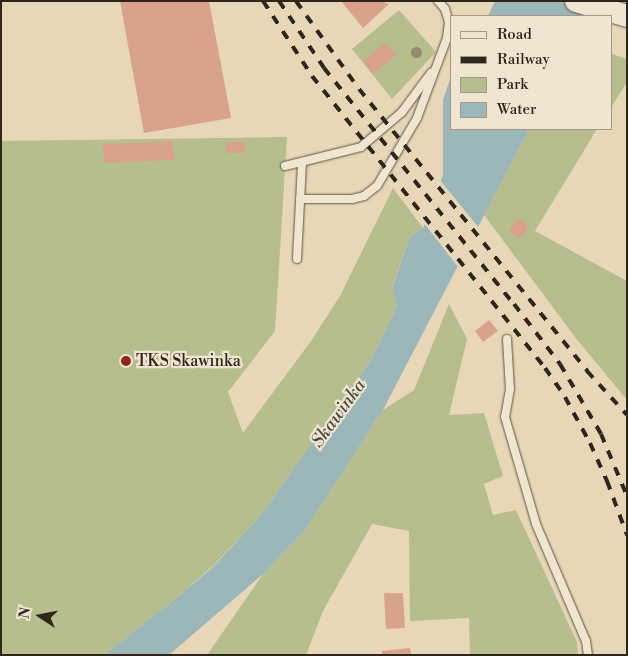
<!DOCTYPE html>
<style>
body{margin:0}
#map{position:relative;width:628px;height:656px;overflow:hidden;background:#e7d7b6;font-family:"Libre Bodoni",serif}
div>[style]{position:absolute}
.green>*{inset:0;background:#b6be8e}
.water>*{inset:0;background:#9cb7ba}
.pier>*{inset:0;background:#e7d7b6}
.building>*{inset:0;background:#d8a28b}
.roads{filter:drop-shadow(0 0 1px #5c5242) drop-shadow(0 0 1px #5c5242)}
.lane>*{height:8px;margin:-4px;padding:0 4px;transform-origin:4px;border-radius:4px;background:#efe5d0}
.secondary>*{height:22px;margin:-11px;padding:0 11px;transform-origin:11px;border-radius:11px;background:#efe5d0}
.rail>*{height:4px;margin-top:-2px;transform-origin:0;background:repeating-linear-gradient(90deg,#2e261c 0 9px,transparent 0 18px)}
.trees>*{width:11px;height:11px;margin:-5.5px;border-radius:50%;background:#948b71}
.dots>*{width:14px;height:14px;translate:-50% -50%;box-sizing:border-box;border:2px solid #efe5d0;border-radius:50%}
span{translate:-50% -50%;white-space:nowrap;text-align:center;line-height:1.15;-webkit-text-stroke:4.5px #efe5d0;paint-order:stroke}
.poi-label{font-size:16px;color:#2e261c}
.left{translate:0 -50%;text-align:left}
.water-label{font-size:18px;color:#4a4a44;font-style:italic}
.frame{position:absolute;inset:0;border:2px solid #2e261c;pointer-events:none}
.legend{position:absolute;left:450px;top:15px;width:162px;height:115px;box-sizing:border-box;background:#efe5d0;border:1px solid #a29988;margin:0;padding:6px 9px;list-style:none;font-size:15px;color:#2e261c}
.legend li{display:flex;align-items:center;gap:10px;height:25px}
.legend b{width:25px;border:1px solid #a29988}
.north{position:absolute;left:15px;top:591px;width:50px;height:50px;-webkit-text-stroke:4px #efe5d0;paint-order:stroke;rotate:281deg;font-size:14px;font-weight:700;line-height:20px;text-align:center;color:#2e261c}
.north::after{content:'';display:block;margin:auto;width:18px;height:22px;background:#2e261c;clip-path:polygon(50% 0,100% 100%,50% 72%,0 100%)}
</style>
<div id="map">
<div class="green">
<i style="clip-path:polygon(399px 10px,436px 52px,392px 99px,352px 49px)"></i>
<i style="clip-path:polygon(612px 54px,627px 59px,627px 82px,612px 106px)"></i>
<i style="clip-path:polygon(529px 129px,597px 129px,535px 231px,627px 281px,627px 400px,578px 341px,484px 215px)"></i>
<i style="clip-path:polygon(287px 137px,275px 331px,228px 392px,243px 433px,311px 341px,340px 296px,393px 188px,423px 228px,410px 237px,392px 287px,397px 306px,370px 361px,260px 516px,213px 566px,174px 600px,104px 655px,1px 655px,1px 141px)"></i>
<i style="clip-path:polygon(449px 304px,467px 339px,449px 415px,484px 413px,503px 476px,484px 484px,493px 515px,516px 510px,577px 642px,578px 655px,470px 655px,469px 618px,410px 621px,409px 531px,372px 524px,323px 611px,306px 655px,207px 655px,263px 574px,305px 530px,383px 410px,414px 390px)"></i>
</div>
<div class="water">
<i style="clip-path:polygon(495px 1px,585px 1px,582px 16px,488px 16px)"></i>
<i style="clip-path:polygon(452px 73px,452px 129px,529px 129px,383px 410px,305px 530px,263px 574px,169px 655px,104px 655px,174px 600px,213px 567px,260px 516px,370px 361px,397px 306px,392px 288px,410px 237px,423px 228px,443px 175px,443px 100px)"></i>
</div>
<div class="pier">
<i style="clip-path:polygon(439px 179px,480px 229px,459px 268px,423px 222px)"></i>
</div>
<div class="building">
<i style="clip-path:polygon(120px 1px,209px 1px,231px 118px,144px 133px)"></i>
<i style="clip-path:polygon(341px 1px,381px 1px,389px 4px,363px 28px)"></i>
<i style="clip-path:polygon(385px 43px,396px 55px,373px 74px,363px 61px)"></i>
<i style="clip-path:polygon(173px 141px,174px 160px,104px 163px,103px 144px)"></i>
<i style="clip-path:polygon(226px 142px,245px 142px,245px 153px,226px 153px)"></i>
<i style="clip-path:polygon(518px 218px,529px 226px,520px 239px,509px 231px)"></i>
<i style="clip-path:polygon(489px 320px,498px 331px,483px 342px,475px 331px)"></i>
<i style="clip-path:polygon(384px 593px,403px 593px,405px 628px,386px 629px)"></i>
<i style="clip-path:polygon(410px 648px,411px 655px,382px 655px,382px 651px)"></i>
</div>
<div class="roads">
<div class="lane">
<i style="left:285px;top:166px;width:78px;rotate:-14deg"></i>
<i style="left:361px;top:147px;width:54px;rotate:-40.5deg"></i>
<i style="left:402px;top:112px;width:49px;rotate:-53.4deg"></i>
<i style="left:300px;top:199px;width:52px"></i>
<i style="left:352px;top:199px;width:12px;rotate:-14deg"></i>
<i style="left:364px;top:196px;width:16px;rotate:-38deg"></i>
<i style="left:377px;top:186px;width:79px;rotate:-59.5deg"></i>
<i style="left:417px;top:118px;width:85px;rotate:-69.4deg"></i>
<i style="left:447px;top:38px;width:16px;rotate:-83deg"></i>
<i style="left:449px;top:22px;width:14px;rotate:-107deg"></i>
<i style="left:445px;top:9px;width:11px;rotate:-131deg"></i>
<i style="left:297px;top:259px;width:96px;rotate:-87deg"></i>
<i style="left:507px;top:339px;width:50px;rotate:86.6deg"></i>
<i style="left:510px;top:389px;width:28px;rotate:100deg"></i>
<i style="left:505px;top:417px;width:111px;rotate:73.8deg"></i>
<i style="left:536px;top:524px;width:127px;rotate:66.9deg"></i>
<i style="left:586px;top:641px;width:14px;rotate:82deg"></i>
</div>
<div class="secondary">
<i style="left:576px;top:1px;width:53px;rotate:16.4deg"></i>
</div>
</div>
<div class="rail">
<i style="left:263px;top:1px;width:90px;rotate:56.8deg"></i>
<i style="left:312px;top:76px;width:374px;rotate:51.4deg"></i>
<i style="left:545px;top:368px;width:35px;rotate:55deg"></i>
<i style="left:565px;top:397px;width:52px;rotate:61.5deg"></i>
<i style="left:590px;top:443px;width:42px;rotate:65.9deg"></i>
<i style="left:607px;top:481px;width:58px;rotate:69.7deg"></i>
<i style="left:279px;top:1px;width:81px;rotate:56.1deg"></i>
<i style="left:324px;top:68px;width:303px;rotate:51.2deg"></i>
<i style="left:514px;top:304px;width:76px;rotate:52.5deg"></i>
<i style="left:560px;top:364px;width:81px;rotate:59.6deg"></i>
<i style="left:601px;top:434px;width:67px;rotate:67.2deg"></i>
<i style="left:296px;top:1px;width:108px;rotate:54.4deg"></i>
<i style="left:359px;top:89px;width:363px;rotate:51deg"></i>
<i style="left:587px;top:371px;width:59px;rotate:47.7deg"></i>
</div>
<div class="trees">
<i style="left:416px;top:52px"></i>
</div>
<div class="dots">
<i style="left:126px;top:361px;background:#8f2418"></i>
</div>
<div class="poi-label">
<span class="left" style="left:136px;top:361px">TKS Skawinka</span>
</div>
<div class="water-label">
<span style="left:339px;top:414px;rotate:-54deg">Skawinka</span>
</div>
<div class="frame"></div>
<ul class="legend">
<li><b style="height:6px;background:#efe5d0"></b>Road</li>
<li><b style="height:6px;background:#2e261c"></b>Railway</li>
<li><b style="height:14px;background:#b6be8e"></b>Park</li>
<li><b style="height:14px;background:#9cb7ba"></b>Water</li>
</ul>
<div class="north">N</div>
</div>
